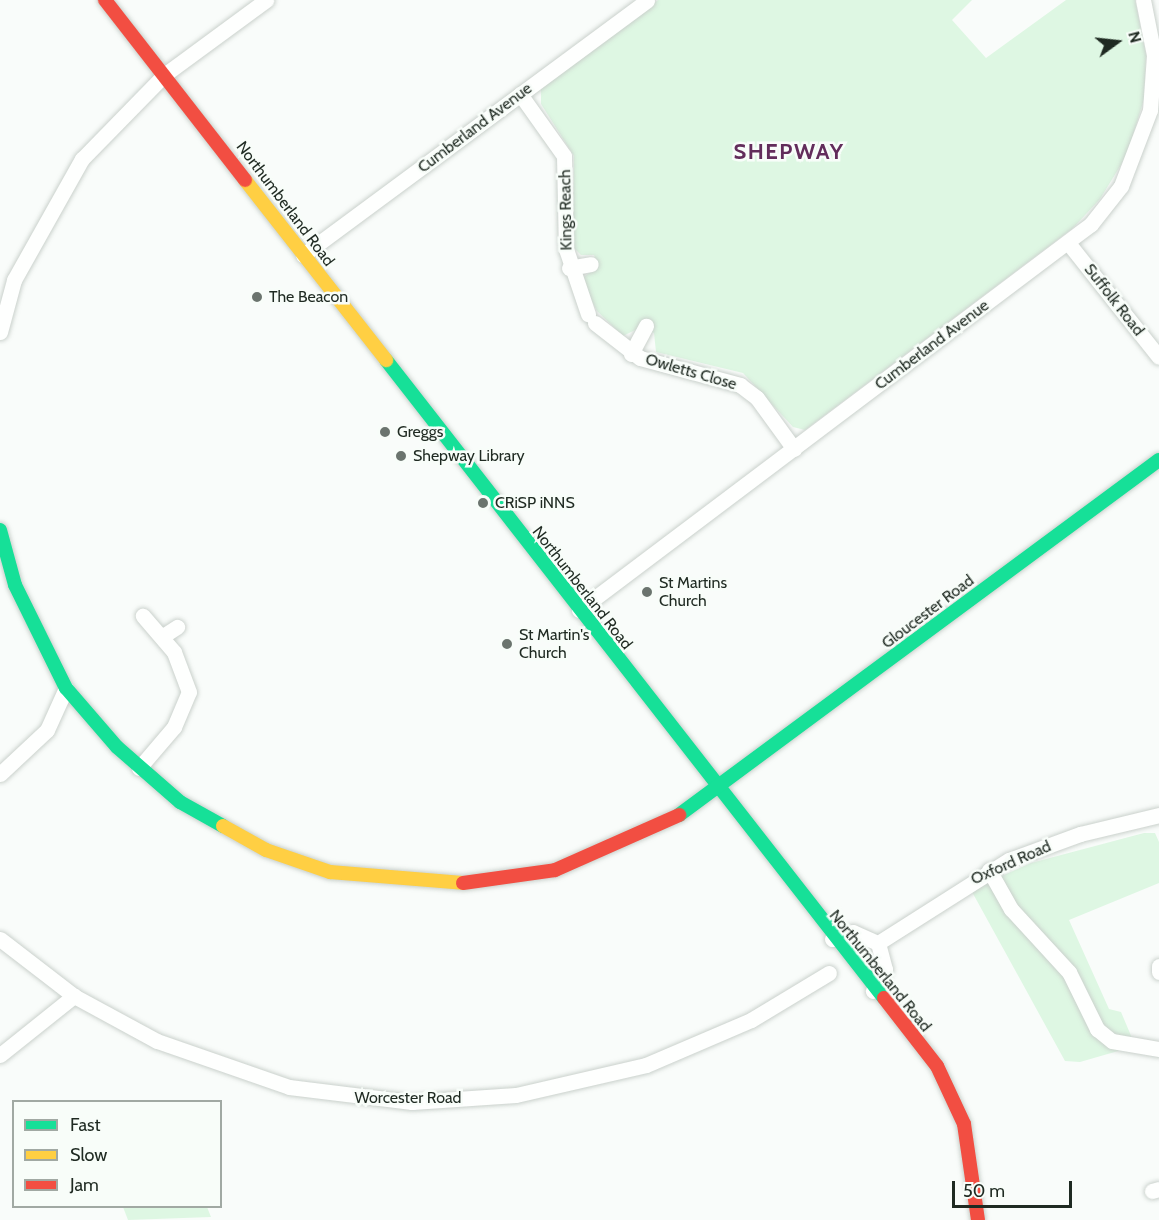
<!DOCTYPE html>
<style>
body{margin:0}
#map{position:relative;width:1159px;height:1220px;overflow:hidden;background:#f9fcfa;font-family:Cabin,sans-serif}
div>[style]{position:absolute}
.green>*{inset:0;background:#def7e3}
.roads{filter:drop-shadow(0 0 2px #cad1cc) drop-shadow(0 0 2px #cad1cc)}
.street>*{height:15px;margin:-7.5px;padding:0 7.5px;transform-origin:7.5px;border-radius:7.5px;background:#fefffe}
.fast>*{height:14px;margin:-7px;padding:0 7px;transform-origin:7px;border-radius:7px;background:#16e098}
.slow>*{height:14px;margin:-7px;padding:0 7px;transform-origin:7px;border-radius:7px;background:#ffcf43}
.jam>*{height:14px;margin:-7px;padding:0 7px;transform-origin:7px;border-radius:7px;background:#f24e42}
.dots>*{width:16px;height:16px;translate:-50% -50%;box-sizing:border-box;border:3px solid #f8fdf9;border-radius:50%}
span{translate:-50% -50%;white-space:nowrap;text-align:center;line-height:1.15;-webkit-text-stroke:5px #f8fdf9;paint-order:stroke}
.street-label{font-size:16px;color:#1f2a22}
.poi-label{font-size:16px;color:#1f2a22}
.left{translate:0 -50%;text-align:left}
.district-label{font-size:22px;color:#622d5b;font-weight:700;letter-spacing:1.5px}
.legend{position:absolute;left:12px;top:1100px;width:210px;height:108px;box-sizing:border-box;background:#f8fdf9;border:2px solid #a1a9a3;margin:0;padding:8px 10px;list-style:none;font-size:18px;color:#1f2a22}
.legend li{display:flex;align-items:center;gap:12px;height:30px}
.legend b{width:30px;border:2px solid #a1a9a3}
.north{position:absolute;left:1087px;top:12px;width:60px;height:60px;-webkit-text-stroke:4px #f8fdf9;paint-order:stroke;rotate:75deg;font-size:16px;font-weight:700;line-height:24px;text-align:center;color:#1f2a22}
.north::after{content:'';display:block;margin:auto;width:21px;height:27px;background:#1f2a22;clip-path:polygon(50% 0,100% 100%,50% 72%,0 100%)}
.scale{position:absolute;left:952px;top:1181px;width:120px;height:27px;box-sizing:border-box;border:3px solid #1f2a22;border-top:0;padding-left:8px;font-size:18px;line-height:21px;white-space:nowrap;color:#1f2a22;-webkit-text-stroke:4px #f8fdf9;paint-order:stroke}
</style>
<div id="map">
<div class="green">
<i style="clip-path:polygon(658px 0,972px 0,952px 20px,986px 58px,1066px 0,1135px 0,1146px 55px,1144px 99px,1127px 155px,1100px 199px,1073px 228px,805px 430px,793px 427px,743px 373px,656px 352px,654px 333px,643px 326px,623px 336px,597px 311px,585px 288px,584px 277px,598px 266px,594px 255px,581px 255px,573px 247px,574px 156px,541px 104px,541px 88px)"></i>
<i style="clip-path:polygon(1144px 833px,1155px 833px,1159px 842px,1159px 883px,1069px 920px,1109px 1009px,1121px 1012px,1132px 1038px,1125px 1049px,1080px 1062px,1065px 1061px,971px 890px,1031px 863px)"></i>
<i style="clip-path:polygon(123px 1207px,207px 1207px,211px 1217px,128px 1220px)"></i>
</div>
<div class="roads">
<div class="street">
<i style="left:520px;top:94px;width:76px;rotate:54.6deg"></i>
<i style="left:564px;top:156px;width:93px;rotate:88.8deg"></i>
<i style="left:566px;top:249px;width:69px;rotate:71.3deg"></i>
<i style="left:1069px;top:244px;width:144px;rotate:51.5deg"></i>
<i style="left:303px;top:255px;width:428px;rotate:-36.5deg"></i>
<i style="left:569px;top:268px;width:22px;rotate:-10deg"></i>
<i style="left:595px;top:323px;width:57px;rotate:37.9deg"></i>
<i style="left:640px;top:358px;width:104px;rotate:15.1deg"></i>
<i style="left:740px;top:385px;width:21px;rotate:37deg"></i>
<i style="left:757px;top:398px;width:63px;rotate:54deg"></i>
<i style="left:0;top:332px;width:54px;rotate:-74.9deg"></i>
<i style="left:14px;top:280px;width:139px;rotate:-60.7deg"></i>
<i style="left:82px;top:159px;width:117px;rotate:-45.7deg"></i>
<i style="left:164px;top:75px;width:127px;rotate:-36.3deg"></i>
<i style="left:631px;top:354px;width:32px;rotate:-62deg"></i>
<i style="left:579px;top:610px;width:641px;rotate:-37.01deg"></i>
<i style="left:1091px;top:224px;width:48px;rotate:-51.7deg"></i>
<i style="left:1121px;top:186px;width:81px;rotate:-69.1deg"></i>
<i style="left:1150px;top:110px;width:55px;rotate:-85.8deg"></i>
<i style="left:1154px;top:55px;width:56px;rotate:-101.3deg"></i>
<i style="left:163px;top:636px;width:17px;rotate:-33deg"></i>
<i style="left:139px;top:768px;width:54px;rotate:-49.5deg"></i>
<i style="left:174px;top:727px;width:38px;rotate:-67deg"></i>
<i style="left:189px;top:692px;width:43px;rotate:-110.6deg"></i>
<i style="left:174px;top:652px;width:48px;rotate:-130.7deg"></i>
<i style="left:0;top:774px;width:64px;rotate:-43.1deg"></i>
<i style="left:47px;top:730px;width:46px;rotate:-65.7deg"></i>
<i style="left:989px;top:870px;width:45px;rotate:60.6deg"></i>
<i style="left:1011px;top:909px;width:86px;rotate:47.4deg"></i>
<i style="left:1069px;top:972px;width:64px;rotate:63.8deg"></i>
<i style="left:1097px;top:1029px;width:19px;rotate:39deg"></i>
<i style="left:1112px;top:1041px;width:48px;rotate:9.7deg"></i>
<i style="left:0;top:939px;width:93px;rotate:37.6deg"></i>
<i style="left:74px;top:996px;width:94px;rotate:28.5deg"></i>
<i style="left:157px;top:1041px;width:140px;rotate:19.2deg"></i>
<i style="left:289px;top:1087px;width:124px;rotate:7deg"></i>
<i style="left:412px;top:1102px;width:104px;rotate:-3.9deg"></i>
<i style="left:516px;top:1095px;width:133px;rotate:-13deg"></i>
<i style="left:646px;top:1065px;width:114px;rotate:-23.2deg"></i>
<i style="left:751px;top:1020px;width:91px;rotate:-31.1deg"></i>
<i style="left:832px;top:939px;width:22px;rotate:-18deg"></i>
<i style="left:853px;top:932px;width:27px;rotate:24deg"></i>
<i style="left:878px;top:943px;width:27px;rotate:75deg"></i>
<i style="left:885px;top:969px;width:25px;rotate:119deg"></i>
<i style="left:878px;top:943px;width:155px;rotate:-32.4deg"></i>
<i style="left:1009px;top:860px;width:76px;rotate:-20.1deg"></i>
<i style="left:1080px;top:834px;width:81px;rotate:-13.5deg"></i>
<i style="left:1159px;top:966px;width:6px;rotate:90deg"></i>
<i style="left:0;top:1055px;width:95px;rotate:-38.6deg"></i>
<i style="left:1152px;top:1191px;width:7px;rotate:-16deg"></i>
</div>
<div class="fast">
<i style="left:386px;top:360px;width:809px;rotate:52.03deg"></i>
<i style="left:0;top:530px;width:57px;rotate:74.7deg"></i>
<i style="left:15px;top:585px;width:115px;rotate:63.7deg"></i>
<i style="left:66px;top:688px;width:78px;rotate:49.2deg"></i>
<i style="left:117px;top:747px;width:84px;rotate:41.1deg"></i>
<i style="left:180px;top:802px;width:49px;rotate:29.2deg"></i>
<i style="left:679px;top:815px;width:597px;rotate:-36.49deg"></i>
</div>
<div class="slow">
<i style="left:245px;top:180px;width:229px;rotate:51.9deg"></i>
<i style="left:223px;top:826px;width:49px;rotate:29.2deg"></i>
<i style="left:266px;top:850px;width:68px;rotate:19deg"></i>
<i style="left:330px;top:872px;width:133px;rotate:4.7deg"></i>
</div>
<div class="jam">
<i style="left:105px;top:0;width:228px;rotate:52.1deg"></i>
<i style="left:463px;top:883px;width:93px;rotate:-8deg"></i>
<i style="left:555px;top:870px;width:136px;rotate:-23.9deg"></i>
<i style="left:884px;top:998px;width:86px;rotate:52.1deg"></i>
<i style="left:937px;top:1066px;width:64px;rotate:65deg"></i>
<i style="left:964px;top:1124px;width:97px;rotate:81.7deg"></i>
</div>
</div>
<div class="dots">
<i style="left:257px;top:297px;background:#6b746e"></i>
<i style="left:385px;top:432px;background:#6b746e"></i>
<i style="left:401px;top:456px;background:#6b746e"></i>
<i style="left:483px;top:503px;background:#6b746e"></i>
<i style="left:647px;top:592px;background:#6b746e"></i>
<i style="left:507px;top:644px;background:#6b746e"></i>
</div>
<div class="street-label">
<span style="left:475px;top:128px;rotate:-37deg">Cumberland Avenue</span>
<span style="left:285px;top:204px;rotate:53deg">Northumberland Road</span>
<span style="left:566px;top:210px;rotate:-91deg">Kings Reach</span>
<span style="left:1114px;top:300px;rotate:52deg">Suffolk Road</span>
<span style="left:932px;top:345px;rotate:-37deg">Cumberland Avenue</span>
<span style="left:691px;top:372px;rotate:16deg">Owletts Close</span>
<span style="left:582px;top:588px;rotate:52deg">Northumberland Road</span>
<span style="left:928px;top:612px;rotate:-37deg">Gloucester Road</span>
<span style="left:1011px;top:863px;rotate:-24deg">Oxford Road</span>
<span style="left:880px;top:971px;rotate:51deg">Northumberland Road</span>
<span style="left:408px;top:1098px">Worcester Road</span>
</div>
<div class="poi-label">
<span class="left" style="left:269px;top:297px">The Beacon</span>
<span class="left" style="left:397px;top:432px">Greggs</span>
<span class="left" style="left:413px;top:456px">Shepway Library</span>
<span class="left" style="left:495px;top:503px">CRiSP iNNS</span>
<span class="left" style="left:659px;top:592px">St Martins<br>Church</span>
<span class="left" style="left:519px;top:644px">St Martin's<br>Church</span>
</div>
<div class="district-label">
<span style="left:789px;top:152px">SHEPWAY</span>
</div>
<ul class="legend">
<li><b style="height:8px;background:#16e098"></b>Fast</li>
<li><b style="height:8px;background:#ffcf43"></b>Slow</li>
<li><b style="height:8px;background:#f24e42"></b>Jam</li>
</ul>
<div class="north">N</div>
<div class="scale">50 m</div>
</div>
